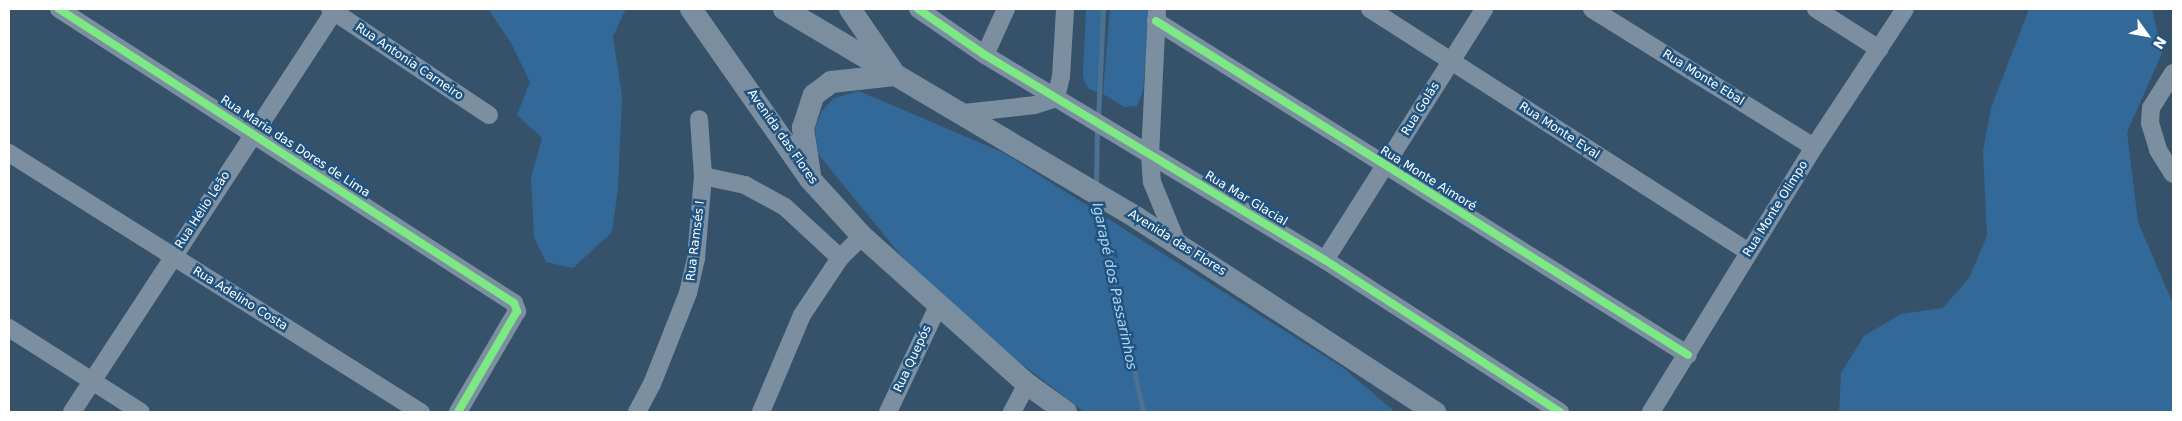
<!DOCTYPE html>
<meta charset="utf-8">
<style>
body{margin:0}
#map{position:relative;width:2182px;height:421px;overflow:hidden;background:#36526a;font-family:"DejaVu Sans",sans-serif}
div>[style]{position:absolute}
.green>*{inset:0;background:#336998}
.stream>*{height:5px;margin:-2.5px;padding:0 2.5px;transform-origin:2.5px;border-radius:2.5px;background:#4c7191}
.minor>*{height:18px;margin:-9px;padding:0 9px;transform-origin:9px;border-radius:9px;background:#7c8fa0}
.major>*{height:22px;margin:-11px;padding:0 11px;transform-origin:11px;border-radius:11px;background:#7a8e9f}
.cycleway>*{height:8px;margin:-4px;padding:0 4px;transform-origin:4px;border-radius:4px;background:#7ce984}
span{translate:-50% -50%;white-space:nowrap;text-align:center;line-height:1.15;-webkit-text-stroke:5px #205380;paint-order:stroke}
.street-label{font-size:12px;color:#fff}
.water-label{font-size:14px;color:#b0d4f0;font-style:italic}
.frame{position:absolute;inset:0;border:10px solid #fff;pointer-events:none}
.north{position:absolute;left:2122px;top:10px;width:50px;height:50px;-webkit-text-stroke:4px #205380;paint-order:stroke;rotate:122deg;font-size:14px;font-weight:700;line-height:20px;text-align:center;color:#fff}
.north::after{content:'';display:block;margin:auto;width:18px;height:22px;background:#fff;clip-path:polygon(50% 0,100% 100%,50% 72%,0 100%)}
</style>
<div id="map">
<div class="green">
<i style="clip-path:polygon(488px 9px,626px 9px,613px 36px,622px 96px,618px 188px,612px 232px,573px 268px,546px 262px,534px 237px,531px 178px,542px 138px,517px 115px,530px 82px,511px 43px)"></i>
<i style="clip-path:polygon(1086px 9px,1104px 9px,1101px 94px,1088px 88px,1083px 77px)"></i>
<i style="clip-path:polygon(1110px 9px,1150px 9px,1143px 91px,1137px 106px,1124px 107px,1103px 94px)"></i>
<i style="clip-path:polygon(2029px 9px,2152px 9px,2162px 53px,2127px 132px,2138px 222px,2173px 304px,2173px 412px,1839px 412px,1841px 373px,1864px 336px,1901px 314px,1943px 308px,1969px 278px,1987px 236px,1983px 151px,1991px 108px)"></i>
<i style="clip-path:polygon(859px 91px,1004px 153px,1342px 367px,1395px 412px,1084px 412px,999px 346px,931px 285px,899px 253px,818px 154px,815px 127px,822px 111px,834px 98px)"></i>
</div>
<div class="stream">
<i style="left:1098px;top:120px;width:111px;rotate:-87.4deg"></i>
<i style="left:1096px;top:187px;width:59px;rotate:-89deg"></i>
<i style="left:1096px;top:201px;width:216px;rotate:77.4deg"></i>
</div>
<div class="minor">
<i style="left:59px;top:9px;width:542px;rotate:32.87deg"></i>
<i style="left:514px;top:303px;width:9px;rotate:69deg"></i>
<i style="left:517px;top:311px;width:117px;rotate:120.3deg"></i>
<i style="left:330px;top:9px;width:191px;rotate:33.7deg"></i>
<i style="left:918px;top:9px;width:81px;rotate:34.5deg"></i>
<i style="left:985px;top:55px;width:397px;rotate:31.1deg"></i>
<i style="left:1325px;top:260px;width:280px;rotate:32.9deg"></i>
<i style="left:1370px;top:9px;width:450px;rotate:32.7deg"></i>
<i style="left:1592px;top:9px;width:261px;rotate:31.9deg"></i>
<i style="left:1816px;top:9px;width:75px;rotate:32.4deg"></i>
<i style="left:1157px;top:12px;width:143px;rotate:92.8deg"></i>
<i style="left:1150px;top:155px;width:27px;rotate:86deg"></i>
<i style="left:1152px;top:182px;width:66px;rotate:67.7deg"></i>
<i style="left:1156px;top:21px;width:628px;rotate:32.12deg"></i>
<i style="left:985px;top:55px;width:51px;rotate:-65.5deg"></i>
<i style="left:2173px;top:73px;width:41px;rotate:122.2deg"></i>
<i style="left:2151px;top:108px;width:15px;rotate:94deg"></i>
<i style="left:2150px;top:123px;width:28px;rotate:73deg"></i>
<i style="left:2158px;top:150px;width:28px;rotate:58deg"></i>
<i style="left:1056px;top:98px;width:22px;rotate:-77deg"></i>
<i style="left:1061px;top:77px;width:68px;rotate:-86.6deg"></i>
<i style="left:964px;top:113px;width:71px;rotate:-6.4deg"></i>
<i style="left:1035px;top:105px;width:22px;rotate:-18deg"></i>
<i style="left:9px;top:153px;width:487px;rotate:32.2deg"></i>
<i style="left:703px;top:176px;width:43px;rotate:12.1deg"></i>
<i style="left:745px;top:185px;width:46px;rotate:28.8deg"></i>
<i style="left:785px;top:207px;width:75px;rotate:42.8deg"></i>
<i style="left:1325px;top:260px;width:297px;rotate:-57.6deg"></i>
<i style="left:9px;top:328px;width:156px;rotate:32.5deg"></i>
<i style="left:72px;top:412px;width:482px;rotate:-56.8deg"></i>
<i style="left:637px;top:412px;width:32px;rotate:-62deg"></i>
<i style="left:652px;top:384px;width:98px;rotate:-68.4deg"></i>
<i style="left:688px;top:293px;width:36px;rotate:-77deg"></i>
<i style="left:696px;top:258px;width:82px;rotate:-85.1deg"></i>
<i style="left:703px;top:176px;width:57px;rotate:-94deg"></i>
<i style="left:761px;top:412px;width:105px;rotate:-67.1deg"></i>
<i style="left:802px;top:315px;width:69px;rotate:-56.3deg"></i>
<i style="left:840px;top:258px;width:31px;rotate:-45deg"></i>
<i style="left:888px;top:412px;width:117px;rotate:-64.7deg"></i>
<i style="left:1012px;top:412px;width:32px;rotate:-62deg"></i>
<i style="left:1651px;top:412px;width:311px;rotate:-58.4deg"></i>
<i style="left:1814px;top:147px;width:165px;rotate:-56.6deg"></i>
</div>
<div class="major">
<i style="left:691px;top:9px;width:208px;rotate:55deg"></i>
<i style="left:810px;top:179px;width:77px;rotate:47.6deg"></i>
<i style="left:862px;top:236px;width:222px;rotate:41.9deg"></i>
<i style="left:1027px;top:384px;width:48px;rotate:35.7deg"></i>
<i style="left:784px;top:9px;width:410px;rotate:30.6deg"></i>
<i style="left:1137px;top:218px;width:356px;rotate:33.1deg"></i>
<i style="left:850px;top:9px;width:74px;rotate:55.5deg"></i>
<i style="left:810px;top:175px;width:48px;rotate:-98.5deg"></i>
<i style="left:803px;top:128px;width:35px;rotate:-72deg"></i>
<i style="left:814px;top:95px;width:21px;rotate:-37deg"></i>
<i style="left:831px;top:82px;width:64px;rotate:-6.2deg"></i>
</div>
<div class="cycleway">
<i style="left:59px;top:9px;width:542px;rotate:32.87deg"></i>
<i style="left:514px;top:303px;width:9px;rotate:69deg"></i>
<i style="left:517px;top:311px;width:117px;rotate:120.3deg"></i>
<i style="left:918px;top:9px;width:81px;rotate:34.5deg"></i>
<i style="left:985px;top:55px;width:397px;rotate:31.1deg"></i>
<i style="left:1325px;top:260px;width:280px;rotate:32.9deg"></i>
<i style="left:1156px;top:21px;width:628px;rotate:32.12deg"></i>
</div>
<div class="street-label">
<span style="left:409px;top:62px;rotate:34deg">Rua Antonia Carneiro</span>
<span style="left:1703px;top:78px;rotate:32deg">Rua Monte Ebal</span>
<span style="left:1421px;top:109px;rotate:-58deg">Rua Golãs</span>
<span style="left:1559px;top:131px;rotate:33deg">Rua Monte Eval</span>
<span style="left:782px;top:137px;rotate:55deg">Avenida das Flores</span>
<span style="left:295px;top:147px;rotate:33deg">Rua Maria das Dores de Lima</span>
<span style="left:1428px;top:179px;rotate:32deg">Rua Monte Aimoré</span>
<span style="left:1246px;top:199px;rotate:31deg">Rua Mar Glacial</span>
<span style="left:1776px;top:209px;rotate:-58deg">Rua Monte Olimpo</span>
<span style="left:203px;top:210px;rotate:-57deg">Rua Hélio Leão</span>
<span style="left:696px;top:241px;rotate:-83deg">Rua Ramsés I</span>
<span style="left:1177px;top:243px;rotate:32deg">Avenida das Flores</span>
<span style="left:240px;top:299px;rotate:32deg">Rua Adelino Costa</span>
<span style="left:913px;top:359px;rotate:-65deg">Rua Quepós</span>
</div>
<div class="water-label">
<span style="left:1115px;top:286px;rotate:78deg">Igarapé dos Passarinhos</span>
</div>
<div class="frame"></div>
<div class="north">N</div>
</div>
